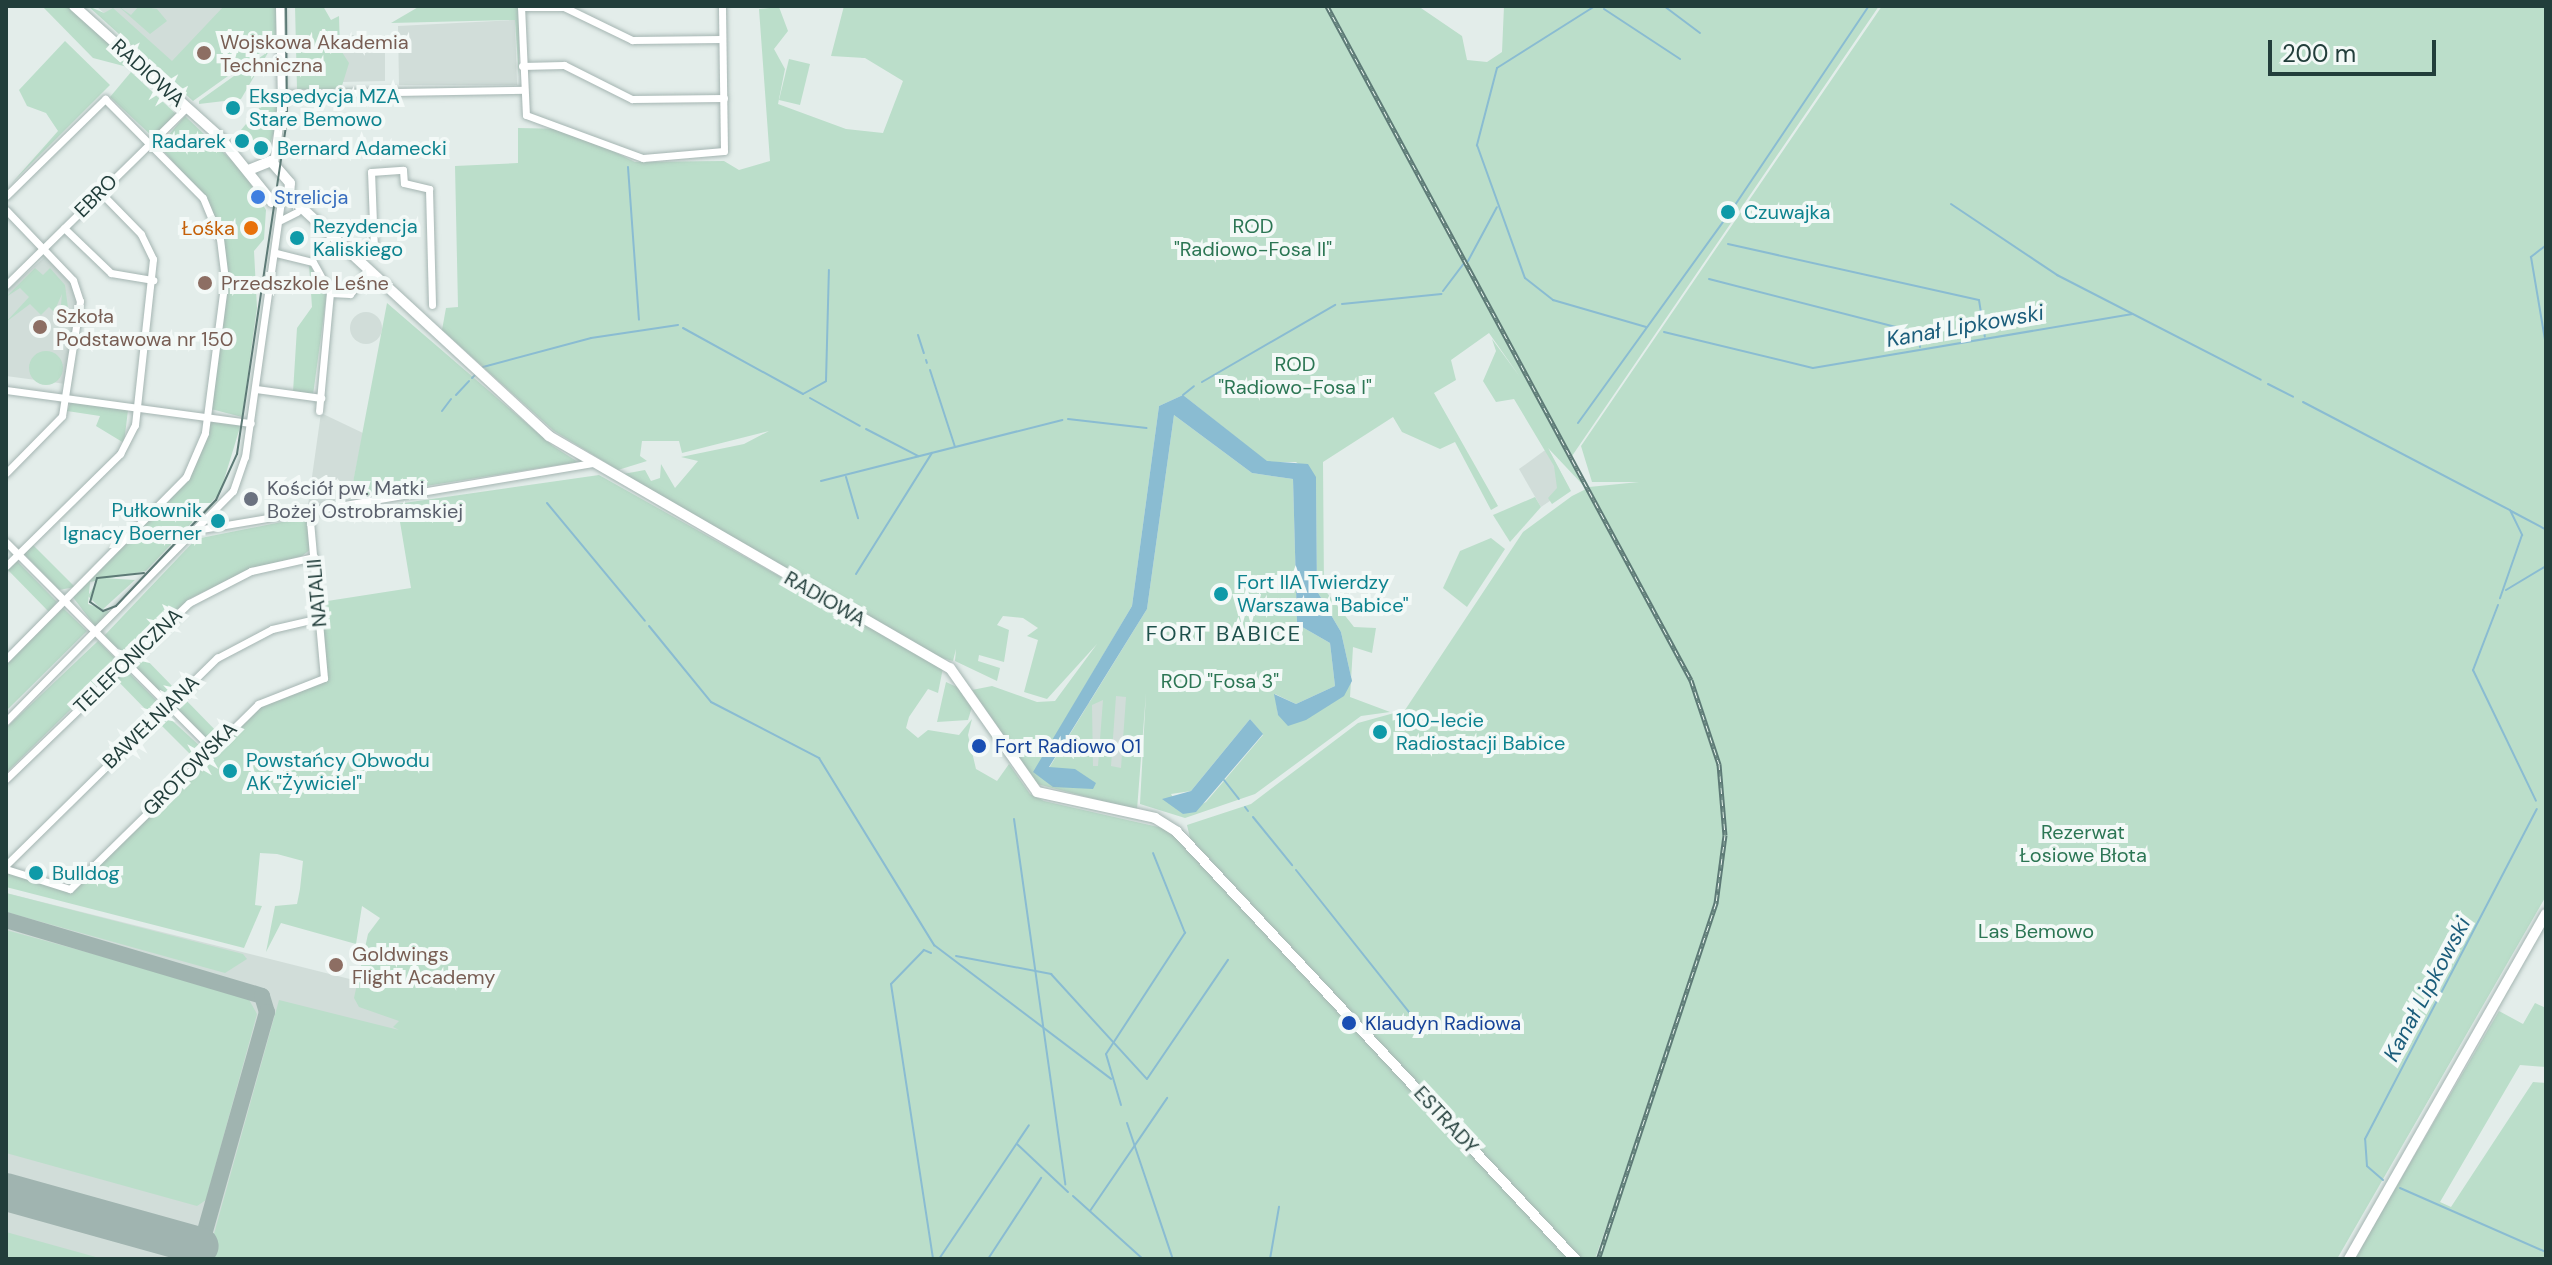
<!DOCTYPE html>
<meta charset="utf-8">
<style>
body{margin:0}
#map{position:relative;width:2552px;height:1265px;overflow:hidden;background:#e3edea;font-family:"DM Sans",sans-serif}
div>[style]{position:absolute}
.built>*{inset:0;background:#d1ddd9}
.round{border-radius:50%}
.green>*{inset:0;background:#bbdeca}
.water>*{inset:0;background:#8abcd2}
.stream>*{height:2px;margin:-1px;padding:0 1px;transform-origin:1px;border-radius:1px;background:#8abcd2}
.taxiway>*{height:16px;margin:-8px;padding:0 8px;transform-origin:8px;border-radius:8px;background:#a0b4b0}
.runway>*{height:38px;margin:-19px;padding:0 19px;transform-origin:19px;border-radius:19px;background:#a0b4b0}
.roads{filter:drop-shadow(0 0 2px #a5b5b2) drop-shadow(0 0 2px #a5b5b2)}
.minor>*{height:7px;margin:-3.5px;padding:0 3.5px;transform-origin:3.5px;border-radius:3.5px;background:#fff}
.tertiary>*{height:8px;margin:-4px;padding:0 4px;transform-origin:4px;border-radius:4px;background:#fff}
.secondary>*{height:10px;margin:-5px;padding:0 5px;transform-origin:5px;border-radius:5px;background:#fff}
.tram>*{height:2px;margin:-1px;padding:0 1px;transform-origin:1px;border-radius:1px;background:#5d7a76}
.rail>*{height:5px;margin-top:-2.5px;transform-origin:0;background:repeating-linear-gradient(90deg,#f3f9f7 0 6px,#5d7a76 0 12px);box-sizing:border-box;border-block:2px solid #5d7a76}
.dots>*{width:22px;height:22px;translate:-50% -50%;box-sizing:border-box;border:4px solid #f3f9f7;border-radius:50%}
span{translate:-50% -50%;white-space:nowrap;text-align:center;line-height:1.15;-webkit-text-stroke:8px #f3f9f7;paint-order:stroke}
.education-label{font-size:20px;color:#785e54}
.left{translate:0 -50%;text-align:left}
.street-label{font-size:20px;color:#223e3b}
.culture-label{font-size:20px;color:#0d838f}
.right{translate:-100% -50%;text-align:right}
.shop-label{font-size:20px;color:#366cbe}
.park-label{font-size:20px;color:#2c7654}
.food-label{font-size:20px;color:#c56008}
.worship-label{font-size:20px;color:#5b616d}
.transit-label{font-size:20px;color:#164399}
.water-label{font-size:22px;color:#1b5d7b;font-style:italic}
.neighbourhood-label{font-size:22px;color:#1e514c;letter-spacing:2px}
.frame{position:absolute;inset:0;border:8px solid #223e3b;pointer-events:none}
.scale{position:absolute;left:2268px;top:40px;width:168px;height:36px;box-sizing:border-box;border:4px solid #223e3b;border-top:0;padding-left:10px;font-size:24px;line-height:28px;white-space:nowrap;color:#223e3b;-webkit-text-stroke:6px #f3f9f7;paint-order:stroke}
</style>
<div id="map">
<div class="built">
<i style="clip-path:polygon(96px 6px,267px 6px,198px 97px)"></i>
<i style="clip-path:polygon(515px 20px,517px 85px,399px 85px,398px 26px)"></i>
<i style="clip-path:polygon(352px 35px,385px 35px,385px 81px,342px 82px,342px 36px)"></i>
<i style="clip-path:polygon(46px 256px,70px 281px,77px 301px,66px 384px,6px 376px,6px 291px)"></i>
<i class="round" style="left:350px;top:312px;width:32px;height:32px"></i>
<i style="clip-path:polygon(321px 413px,363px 433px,350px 498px,308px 505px)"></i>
<i style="clip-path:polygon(1548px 448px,1569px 488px,1541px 507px,1519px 469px)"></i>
<i style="clip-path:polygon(1127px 685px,1133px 777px,1061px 763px,1088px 703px)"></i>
<i style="clip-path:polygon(6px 893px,613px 1045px,555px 1259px,6px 1259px)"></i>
</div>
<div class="green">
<i style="clip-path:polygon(42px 6px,70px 6px,139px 70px,93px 58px)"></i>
<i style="clip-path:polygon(88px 6px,104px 13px,113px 8px,172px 61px,224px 6px,277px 6px,277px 31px,274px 43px,193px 101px)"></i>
<i style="clip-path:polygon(118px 6px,131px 15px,139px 6px,157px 9px,167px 21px,150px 34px)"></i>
<i style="clip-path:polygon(295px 6px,323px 6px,331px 20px,339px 16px,340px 49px,349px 63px,341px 89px,297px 89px)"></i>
<i style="clip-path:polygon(420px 6px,519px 6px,519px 77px,515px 20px,391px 23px)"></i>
<i style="clip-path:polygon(evenodd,844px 6px,1418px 6px,1462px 36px,1467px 60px,1487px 62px,1502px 52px,1504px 6px,1879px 6px,1572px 456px,1563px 446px,1583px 485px,1548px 448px,1571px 491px,1552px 504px,1548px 498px,1557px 488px,1554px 466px,1514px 399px,1496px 402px,1483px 381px,1496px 351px,1492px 339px,1520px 377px,1489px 333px,1451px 360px,1456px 380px,1434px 393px,1498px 506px,1491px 510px,1455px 442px,1440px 449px,1402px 432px,1393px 417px,1323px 462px,1324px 589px,1354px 627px,1376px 628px,1372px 653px,1353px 647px,1350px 697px,1390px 712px,1361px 716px,1255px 794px,1185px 818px,1140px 804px,1146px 693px,1137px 810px,1037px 784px,972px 690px,992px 686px,1037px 702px,1055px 701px,1097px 644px,1047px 699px,1024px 692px,1038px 640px,1027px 636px,1038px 628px,1023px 618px,1003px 616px,997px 625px,1009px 630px,1004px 662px,979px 655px,978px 661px,1000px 668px,997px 681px,955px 661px,956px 649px,953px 661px,938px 657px,623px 474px,645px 470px,651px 481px,660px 478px,661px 464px,675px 488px,698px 461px,681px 457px,744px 444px,769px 431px,682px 453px,679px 441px,642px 441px,640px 456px,647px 461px,618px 470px,554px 431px,442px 330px,446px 308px,458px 307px,455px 166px,518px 163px,518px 128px,568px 129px,635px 162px,724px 161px,739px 170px,770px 161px,759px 9px,779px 7px,788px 31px,774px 49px,785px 69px,778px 104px,846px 129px,883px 133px,903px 81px,865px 58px,831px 56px,844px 6px,1183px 395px,1267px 462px,1296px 462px,1316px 478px,1317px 591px,1341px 632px,1352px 681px,1278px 715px,1275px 694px,1296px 704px,1335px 686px,1330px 643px,1297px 624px,1293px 479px,1252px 473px,1174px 415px,1147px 609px,1049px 768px,1034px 772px,1132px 606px,1159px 406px,1183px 395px,844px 6px,1116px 696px,1126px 697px,1121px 768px,1111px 766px,1116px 696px,844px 6px,1103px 700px,1098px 766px,1093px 766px,1092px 705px,1103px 700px,844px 6px,1250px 719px,1263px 735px,1206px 802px,1183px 814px,1171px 794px,1191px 791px,1250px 719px)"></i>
<i style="clip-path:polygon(1882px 6px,2546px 6px,2546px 896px,2337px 1259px,1599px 1259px,1608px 1222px,1595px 1259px,1580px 1259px,1190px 838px,1187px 825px,1251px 804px,1358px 723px,1405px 710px,1523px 532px,1572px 496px,1586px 489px,1610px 528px,1589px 487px,1639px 482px,1592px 482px,1581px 446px)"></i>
<i style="clip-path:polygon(65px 41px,110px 85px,11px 184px,58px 131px,46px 113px,27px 106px,19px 90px)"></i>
<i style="clip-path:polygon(269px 51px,241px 99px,199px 104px,199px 101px)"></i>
<i style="clip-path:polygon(789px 59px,810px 64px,800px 105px,779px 100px)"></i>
<i style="clip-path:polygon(131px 72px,176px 114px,153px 137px,110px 97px)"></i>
<i style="clip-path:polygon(266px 100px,278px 105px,274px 132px,269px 147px,255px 149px,241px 130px)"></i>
<i style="clip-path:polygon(185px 116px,243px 171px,266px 210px,264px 239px,254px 251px,257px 308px,242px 417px,211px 409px,227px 290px,221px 232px,208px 201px,159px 146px)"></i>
<i style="clip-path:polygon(309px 264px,327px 292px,313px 395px,293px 392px,297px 328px,312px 307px)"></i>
<i style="clip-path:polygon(35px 268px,43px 275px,50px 268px,65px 285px,69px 316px,60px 315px,62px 294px,54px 312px,49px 307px,41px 315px,30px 304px,6px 322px,29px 297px,20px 288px,6px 297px)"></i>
<i style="clip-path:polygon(387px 303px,553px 446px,578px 462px,350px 498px)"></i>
<i class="round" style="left:29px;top:351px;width:34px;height:34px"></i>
<i style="clip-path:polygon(71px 402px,128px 410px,124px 443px,96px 426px,100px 416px,67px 411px)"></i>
<i style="clip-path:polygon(209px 422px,241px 424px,220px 493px,146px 571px,90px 582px,88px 604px,113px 613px,95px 626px,72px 596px,177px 492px)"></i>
<i style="clip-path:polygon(599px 475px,943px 668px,938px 693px,928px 689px,909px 717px,906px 728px,918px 738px,928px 730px,959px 735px,972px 719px,968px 735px,976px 769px,997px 781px,1009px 764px,1030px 794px,1044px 801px,1167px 829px,1569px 1259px,207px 1259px,279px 1000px,399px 1030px,393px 1027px,399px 1021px,359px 1007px,354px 998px,368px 934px,380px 918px,362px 906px,356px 944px,281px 923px,266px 952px,275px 906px,297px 904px,300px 889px,303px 861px,277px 854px,260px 853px,255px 905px,262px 906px,244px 948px,6px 887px,6px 871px,67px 891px,263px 703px,327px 679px,321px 602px,411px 588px,397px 504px)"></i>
<i style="clip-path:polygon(1535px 497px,1541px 507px,1510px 542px,1493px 515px)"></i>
<i style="clip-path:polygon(307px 517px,311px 549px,302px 556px,251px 569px,189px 599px,128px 656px,103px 637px,196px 539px)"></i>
<i style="clip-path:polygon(1491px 538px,1505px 549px,1467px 607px,1443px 588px,1460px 551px)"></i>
<i style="clip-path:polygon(33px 545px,75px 587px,59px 590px,24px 554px)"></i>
<i style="clip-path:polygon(17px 561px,57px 602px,49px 612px,7px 569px)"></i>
<i style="clip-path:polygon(98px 579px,103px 578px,135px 580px,102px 610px,88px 596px)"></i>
<i style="clip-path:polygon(63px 608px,87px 631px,6px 711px,6px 663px)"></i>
<i style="clip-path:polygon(98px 641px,119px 662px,6px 773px,6px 728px)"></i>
<i style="clip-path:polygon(139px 652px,177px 691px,168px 698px,146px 680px,131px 661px)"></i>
<i style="clip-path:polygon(125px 669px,161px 705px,152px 716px,113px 676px)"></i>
<i style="clip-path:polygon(954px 678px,979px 714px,972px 707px,968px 720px,937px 722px,946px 682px,959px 688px)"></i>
<i style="clip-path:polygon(182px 696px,221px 736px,210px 742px,173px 708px)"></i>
<i style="clip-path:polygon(166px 715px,201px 747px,196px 760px,157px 721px)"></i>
<i style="clip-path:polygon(6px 893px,243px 954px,247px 959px,225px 973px,6px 912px)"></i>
<i style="clip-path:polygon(6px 930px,247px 996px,257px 1014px,206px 1200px,197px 1206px,6px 1153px)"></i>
<i style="clip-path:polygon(2535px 1003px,2546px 1008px,2546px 1067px,2520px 1065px,2440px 1202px,2451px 1207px,2533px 1082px,2546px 1083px,2546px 1259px,2354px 1259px,2499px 1011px,2523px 1024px)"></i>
<i style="clip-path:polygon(6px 1232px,103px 1259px,6px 1259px)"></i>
</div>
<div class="water">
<i style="clip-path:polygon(1183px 395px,1267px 461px,1308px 464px,1316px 477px,1317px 591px,1341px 632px,1352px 681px,1344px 696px,1306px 720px,1288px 726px,1278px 715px,1274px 694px,1296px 704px,1335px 686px,1330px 643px,1297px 624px,1293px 479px,1252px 473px,1174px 415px,1147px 609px,1049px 767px,1075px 769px,1096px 783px,1093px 789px,1053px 787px,1033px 772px,1132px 606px,1159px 406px)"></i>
<i style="clip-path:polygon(1250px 719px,1263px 734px,1196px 812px,1183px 814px,1162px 799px,1191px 791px)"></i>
</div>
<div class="stream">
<i style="left:1595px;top:6px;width:116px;rotate:147.7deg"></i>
<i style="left:1497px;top:68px;width:80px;rotate:104.6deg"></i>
<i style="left:1477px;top:145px;width:141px;rotate:70.2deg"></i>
<i style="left:1525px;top:278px;width:36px;rotate:38deg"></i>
<i style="left:1553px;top:300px;width:97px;rotate:16.2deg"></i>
<i style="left:1664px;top:6px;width:45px;rotate:36.9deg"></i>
<i style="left:1604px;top:9px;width:91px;rotate:33.3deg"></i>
<i style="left:628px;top:167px;width:153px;rotate:85.9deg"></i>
<i style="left:1951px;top:204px;width:128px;rotate:33.8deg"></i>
<i style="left:2057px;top:275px;width:229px;rotate:27.2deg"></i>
<i style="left:1731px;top:211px;width:247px;rotate:-56.1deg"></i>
<i style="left:1728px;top:244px;width:257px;rotate:12.6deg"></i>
<i style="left:1979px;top:300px;width:37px;rotate:81deg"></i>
<i style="left:2545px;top:246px;width:18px;rotate:142deg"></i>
<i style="left:2531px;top:257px;width:90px;rotate:80.4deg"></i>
<i style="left:1468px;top:261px;width:61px;rotate:-61.8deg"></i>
<i style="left:1709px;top:279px;width:217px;rotate:14.4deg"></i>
<i style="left:1919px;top:333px;width:14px;rotate:86deg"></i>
<i style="left:1443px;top:291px;width:34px;rotate:-53deg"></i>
<i style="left:1342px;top:304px;width:100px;rotate:-5.8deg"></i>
<i style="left:683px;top:328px;width:137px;rotate:28.8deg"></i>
<i style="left:803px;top:394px;width:26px;rotate:-29deg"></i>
<i style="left:826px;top:381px;width:111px;rotate:-88.5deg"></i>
<i style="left:1664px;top:332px;width:153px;rotate:13.6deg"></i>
<i style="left:1813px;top:368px;width:324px;rotate:-9.6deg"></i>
<i style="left:918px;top:335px;width:19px;rotate:72deg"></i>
<i style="left:926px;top:360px;width:3px;rotate:72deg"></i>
<i style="left:483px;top:367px;width:112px;rotate:-15deg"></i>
<i style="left:591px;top:338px;width:88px;rotate:-8.5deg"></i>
<i style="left:930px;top:370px;width:81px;rotate:72deg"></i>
<i style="left:472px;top:378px;width:4px;rotate:-45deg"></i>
<i style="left:1202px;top:382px;width:154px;rotate:-30.1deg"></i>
<i style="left:2268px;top:384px;width:28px;rotate:27deg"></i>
<i style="left:456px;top:395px;width:19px;rotate:-47deg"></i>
<i style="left:1183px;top:395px;width:14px;rotate:-39deg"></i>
<i style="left:810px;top:398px;width:57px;rotate:29.2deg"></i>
<i style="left:2303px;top:402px;width:233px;rotate:27.6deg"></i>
<i style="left:2510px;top:510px;width:28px;rotate:64deg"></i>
<i style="left:2522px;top:535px;width:67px;rotate:109.2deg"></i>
<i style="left:442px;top:411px;width:15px;rotate:-53deg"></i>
<i style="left:1068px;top:419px;width:79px;rotate:6.6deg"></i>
<i style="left:1578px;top:423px;width:248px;rotate:-54.2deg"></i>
<i style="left:866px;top:429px;width:59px;rotate:27.4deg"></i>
<i style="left:846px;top:477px;width:43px;rotate:73.7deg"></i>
<i style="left:821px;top:481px;width:249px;rotate:-14.2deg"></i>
<i style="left:547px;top:503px;width:153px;rotate:50.3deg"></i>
<i style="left:2511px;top:511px;width:40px;rotate:28deg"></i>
<i style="left:856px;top:574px;width:143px;rotate:-57.9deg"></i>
<i style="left:2506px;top:590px;width:47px;rotate:-31deg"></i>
<i style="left:2498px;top:605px;width:70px;rotate:111deg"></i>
<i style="left:2473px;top:670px;width:145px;rotate:64.3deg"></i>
<i style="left:649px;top:626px;width:98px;rotate:50.8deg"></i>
<i style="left:711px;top:702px;width:122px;rotate:27.4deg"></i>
<i style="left:819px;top:758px;width:220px;rotate:58.4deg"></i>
<i style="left:934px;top:945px;width:222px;rotate:37.1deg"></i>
<i style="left:1224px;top:780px;width:24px;rotate:52deg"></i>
<i style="left:1245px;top:807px;width:5px;rotate:53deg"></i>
<i style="left:1253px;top:817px;width:62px;rotate:50.9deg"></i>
<i style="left:1014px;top:819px;width:369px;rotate:82deg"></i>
<i style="left:1296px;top:870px;width:194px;rotate:51.5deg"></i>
<i style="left:931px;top:953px;width:8px;rotate:-157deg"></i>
<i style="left:924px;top:950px;width:47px;rotate:134.1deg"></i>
<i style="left:891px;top:984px;width:278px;rotate:81.3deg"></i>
<i style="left:956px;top:956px;width:97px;rotate:10.7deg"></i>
<i style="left:1051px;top:974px;width:142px;rotate:47.6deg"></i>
<i style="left:1147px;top:1079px;width:144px;rotate:-55.8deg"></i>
<i style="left:1121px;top:1105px;width:53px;rotate:-106.4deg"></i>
<i style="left:1106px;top:1054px;width:145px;rotate:-56.9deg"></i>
<i style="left:1185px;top:933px;width:86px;rotate:-111.8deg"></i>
<i style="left:1127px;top:1123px;width:141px;rotate:71.4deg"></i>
<i style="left:1017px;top:1144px;width:70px;rotate:43.3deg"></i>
<i style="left:2383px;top:1180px;width:21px;rotate:-139deg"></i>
<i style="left:2367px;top:1166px;width:27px;rotate:-94deg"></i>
<i style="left:2365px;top:1139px;width:372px;rotate:-62.5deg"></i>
<i style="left:2400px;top:1188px;width:159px;rotate:23.7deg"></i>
<i style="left:1073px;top:1196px;width:94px;rotate:42deg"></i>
<i style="left:1090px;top:1211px;width:137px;rotate:-55.7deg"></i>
<i style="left:939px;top:1259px;width:161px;rotate:-56.1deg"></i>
<i style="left:988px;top:1259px;width:97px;rotate:-56.8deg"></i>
<i style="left:1270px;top:1259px;width:53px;rotate:-80.2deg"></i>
</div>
<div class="taxiway">
<i style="left:6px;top:920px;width:267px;rotate:16.5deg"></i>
<i style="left:262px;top:996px;width:17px;rotate:73deg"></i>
<i style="left:267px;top:1012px;width:257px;rotate:105.8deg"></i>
</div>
<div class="runway">
<i style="left:6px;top:1192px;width:201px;rotate:15.6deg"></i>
</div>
<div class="roads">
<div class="minor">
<i style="left:521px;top:6px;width:109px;rotate:87.4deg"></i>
<i style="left:526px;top:115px;width:125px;rotate:20.2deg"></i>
<i style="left:643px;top:158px;width:81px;rotate:-4.9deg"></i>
<i style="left:724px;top:151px;width:145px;rotate:-90.8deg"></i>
<i style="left:521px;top:7px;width:43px"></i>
<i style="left:564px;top:7px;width:76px;rotate:25.9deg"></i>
<i style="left:632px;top:40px;width:90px;rotate:-0.6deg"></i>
<i style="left:522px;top:66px;width:42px;rotate:-1.4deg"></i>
<i style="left:564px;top:65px;width:76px;rotate:26.6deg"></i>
<i style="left:632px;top:99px;width:92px;rotate:-0.6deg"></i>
<i style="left:282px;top:94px;width:241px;rotate:-1deg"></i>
<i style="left:6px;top:196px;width:139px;rotate:-44.4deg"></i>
<i style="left:105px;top:99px;width:139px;rotate:45.3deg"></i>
<i style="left:203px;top:198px;width:44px;rotate:67.5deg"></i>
<i style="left:220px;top:239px;width:39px;rotate:83deg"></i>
<i style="left:225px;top:278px;width:156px;rotate:97.4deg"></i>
<i style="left:205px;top:433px;width:48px;rotate:113.4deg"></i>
<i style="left:186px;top:477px;width:256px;rotate:134.7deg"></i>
<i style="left:6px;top:210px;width:97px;rotate:46.3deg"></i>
<i style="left:73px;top:280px;width:22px;rotate:72deg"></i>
<i style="left:80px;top:301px;width:116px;rotate:98.9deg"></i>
<i style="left:62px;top:416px;width:80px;rotate:134.5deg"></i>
<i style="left:281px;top:220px;width:18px;rotate:-27deg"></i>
<i style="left:64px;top:228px;width:65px;rotate:43.8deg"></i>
<i style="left:111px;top:273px;width:43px;rotate:9.5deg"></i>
<i style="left:374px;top:249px;width:77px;rotate:-92.2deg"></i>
<i style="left:371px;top:172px;width:32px;rotate:-4deg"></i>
<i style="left:403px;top:170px;width:13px;rotate:86deg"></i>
<i style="left:404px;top:183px;width:26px;rotate:13deg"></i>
<i style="left:429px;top:189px;width:116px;rotate:88.5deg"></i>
<i style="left:276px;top:253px;width:38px;rotate:14deg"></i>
<i style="left:313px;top:262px;width:35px;rotate:61deg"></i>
<i style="left:330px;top:293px;width:20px;rotate:3deg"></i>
<i style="left:350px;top:294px;width:28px;rotate:-51deg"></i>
<i style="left:6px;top:285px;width:252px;rotate:-44.5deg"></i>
<i style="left:256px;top:389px;width:66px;rotate:7.9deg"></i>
<i style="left:6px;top:390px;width:247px;rotate:7.7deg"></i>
<i style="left:319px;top:411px;width:119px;rotate:-84.7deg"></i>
<i style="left:202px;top:529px;width:397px;rotate:-9.6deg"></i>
<i style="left:6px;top:542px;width:291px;rotate:45.1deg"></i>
<i style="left:6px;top:566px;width:160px;rotate:-44.5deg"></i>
<i style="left:120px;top:454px;width:33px;rotate:-63deg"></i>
<i style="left:135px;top:425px;width:167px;rotate:-83.8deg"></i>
<i style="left:153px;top:259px;width:28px;rotate:-116deg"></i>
<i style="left:141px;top:234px;width:59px;rotate:-134.3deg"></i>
<i style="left:6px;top:721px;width:323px;rotate:-45.4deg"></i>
<i style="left:233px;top:491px;width:36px;rotate:-71deg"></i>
<i style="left:245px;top:457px;width:258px;rotate:-82deg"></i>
<i style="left:6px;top:779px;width:254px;rotate:-43.9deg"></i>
<i style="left:189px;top:603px;width:70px;rotate:-27.3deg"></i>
<i style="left:251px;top:571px;width:65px;rotate:-12.5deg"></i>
<i style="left:6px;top:865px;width:296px;rotate:-44.5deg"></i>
<i style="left:217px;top:658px;width:62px;rotate:-27.8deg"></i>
<i style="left:272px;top:629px;width:48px;rotate:-13.2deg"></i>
<i style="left:6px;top:869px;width:67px;rotate:17.4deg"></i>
<i style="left:70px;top:889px;width:264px;rotate:-44.5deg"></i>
<i style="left:258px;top:704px;width:71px;rotate:-21.5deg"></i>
<i style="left:324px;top:678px;width:168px;rotate:-95.1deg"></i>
</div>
<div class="tertiary">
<i style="left:274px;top:164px;width:62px;rotate:-82.5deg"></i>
<i style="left:282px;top:103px;width:97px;rotate:-91.2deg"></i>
</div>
<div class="secondary">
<i style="left:74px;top:6px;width:193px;rotate:41.9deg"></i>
<i style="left:218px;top:135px;width:86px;rotate:51.1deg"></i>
<i style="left:272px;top:202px;width:18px;rotate:-19deg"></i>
<i style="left:289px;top:196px;width:13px;rotate:-86deg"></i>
<i style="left:290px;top:183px;width:29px;rotate:-131deg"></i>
<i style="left:271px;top:161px;width:22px;rotate:158deg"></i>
<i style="left:289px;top:196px;width:354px;rotate:42.7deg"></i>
<i style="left:549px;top:436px;width:463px;rotate:30.1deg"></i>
<i style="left:950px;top:668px;width:151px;rotate:54.9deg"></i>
<i style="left:1037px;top:792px;width:121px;rotate:12.4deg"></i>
<i style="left:1155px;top:818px;width:26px;rotate:32deg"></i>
<i style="left:1177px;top:832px;width:584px;rotate:47.01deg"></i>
<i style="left:2349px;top:1259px;width:397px;rotate:-60.3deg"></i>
</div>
</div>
<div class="tram">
<i style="left:144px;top:573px;width:47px;rotate:173.9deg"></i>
<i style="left:97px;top:578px;width:25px;rotate:106deg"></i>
<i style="left:90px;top:602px;width:16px;rotate:35deg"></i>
<i style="left:103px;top:611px;width:14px;rotate:-21deg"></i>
<i style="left:116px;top:606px;width:146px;rotate:-46.7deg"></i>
<i style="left:216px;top:500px;width:51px;rotate:-65.5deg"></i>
<i style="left:237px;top:454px;width:338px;rotate:-81.5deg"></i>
<i style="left:287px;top:120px;width:114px;rotate:-90.5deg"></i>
</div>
<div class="rail">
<i style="left:1327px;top:6px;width:766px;rotate:61.63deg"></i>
<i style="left:1691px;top:680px;width:89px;rotate:71.6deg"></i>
<i style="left:1719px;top:764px;width:71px;rotate:85.2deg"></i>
<i style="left:1725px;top:835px;width:69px;rotate:97.5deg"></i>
<i style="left:1716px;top:903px;width:375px;rotate:108.3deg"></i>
</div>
<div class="dots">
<i style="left:204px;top:53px;background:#8d6e63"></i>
<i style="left:233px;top:108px;background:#0f9aa8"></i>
<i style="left:242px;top:141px;background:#0f9aa8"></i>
<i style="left:261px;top:148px;background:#0f9aa8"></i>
<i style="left:258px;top:197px;background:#3f7fe0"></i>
<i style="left:1728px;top:212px;background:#0f9aa8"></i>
<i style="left:251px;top:228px;background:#e8710a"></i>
<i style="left:297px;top:238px;background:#0f9aa8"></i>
<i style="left:205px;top:283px;background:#8d6e63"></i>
<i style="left:40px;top:327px;background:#8d6e63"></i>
<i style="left:251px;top:499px;background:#6b7280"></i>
<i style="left:218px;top:521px;background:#0f9aa8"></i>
<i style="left:1221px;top:594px;background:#0f9aa8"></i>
<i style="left:1380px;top:732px;background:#0f9aa8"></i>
<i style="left:979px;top:746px;background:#1a4fb4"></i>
<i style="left:230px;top:771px;background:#0f9aa8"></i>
<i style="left:36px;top:873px;background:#0f9aa8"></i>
<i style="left:336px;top:965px;background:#8d6e63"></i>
<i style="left:1349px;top:1023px;background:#1a4fb4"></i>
</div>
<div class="education-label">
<span class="left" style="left:220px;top:54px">Wojskowa Akademia<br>Techniczna</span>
<span class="left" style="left:221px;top:283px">Przedszkole Leśne</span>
<span class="left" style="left:56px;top:328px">Szkoła<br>Podstawowa nr 150</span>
<span class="left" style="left:352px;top:966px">Goldwings<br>Flight Academy</span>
</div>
<div class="street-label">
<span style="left:148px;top:73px;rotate:42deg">RADIOWA</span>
<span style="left:96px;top:196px;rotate:-45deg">EBRO</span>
<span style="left:317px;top:593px;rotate:-95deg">NATALII</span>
<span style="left:825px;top:599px;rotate:30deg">RADIOWA</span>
<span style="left:128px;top:661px;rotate:-44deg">TELEFONICZNA</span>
<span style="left:151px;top:722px;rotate:-44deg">BAWEŁNIANA</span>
<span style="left:190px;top:769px;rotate:-45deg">GROTOWSKA</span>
<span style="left:1446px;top:1120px;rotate:47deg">ESTRADY</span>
</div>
<div class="culture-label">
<span class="left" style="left:249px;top:108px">Ekspedycja MZA<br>Stare Bemowo</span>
<span class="right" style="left:226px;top:141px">Radarek</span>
<span class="left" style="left:277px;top:148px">Bernard Adamecki</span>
<span class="left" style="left:1744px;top:212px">Czuwajka</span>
<span class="left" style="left:313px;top:238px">Rezydencja<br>Kaliskiego</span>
<span class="right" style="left:202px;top:522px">Pułkownik<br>Ignacy Boerner</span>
<span class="left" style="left:1237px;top:594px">Fort IIA Twierdzy<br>Warszawa "Babice"</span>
<span class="left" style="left:1396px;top:732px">100-lecie<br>Radiostacji Babice</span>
<span class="left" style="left:246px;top:772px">Powstańcy Obwodu<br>AK "Żywiciel"</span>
<span class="left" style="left:52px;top:873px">Bulldog</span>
</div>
<div class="shop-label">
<span class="left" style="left:274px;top:197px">Strelicja</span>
</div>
<div class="park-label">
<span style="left:1253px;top:238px">ROD<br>"Radiowo-Fosa II"</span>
<span style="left:1295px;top:376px">ROD<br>"Radiowo-Fosa I"</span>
<span style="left:1220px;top:681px">ROD "Fosa 3"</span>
<span style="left:2083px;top:844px">Rezerwat<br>Łosiowe Błota</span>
<span style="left:2036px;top:931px">Las Bemowo</span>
</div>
<div class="food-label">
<span class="right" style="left:235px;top:228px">Łośka</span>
</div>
<div class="worship-label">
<span class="left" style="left:267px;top:500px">Kościół pw. Matki<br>Bożej Ostrobramskiej</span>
</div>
<div class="transit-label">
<span class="left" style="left:995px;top:746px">Fort Radiowo 01</span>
<span class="left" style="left:1365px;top:1023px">Klaudyn Radiowa</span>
</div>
<div class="water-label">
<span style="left:1965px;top:326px;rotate:-10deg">Kanał Lipkowski</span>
<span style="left:2427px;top:989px;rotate:-62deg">Kanał Lipkowski</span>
</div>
<div class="neighbourhood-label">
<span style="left:1224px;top:634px">FORT BABICE</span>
</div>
<div class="frame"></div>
<div class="scale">200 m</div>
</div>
